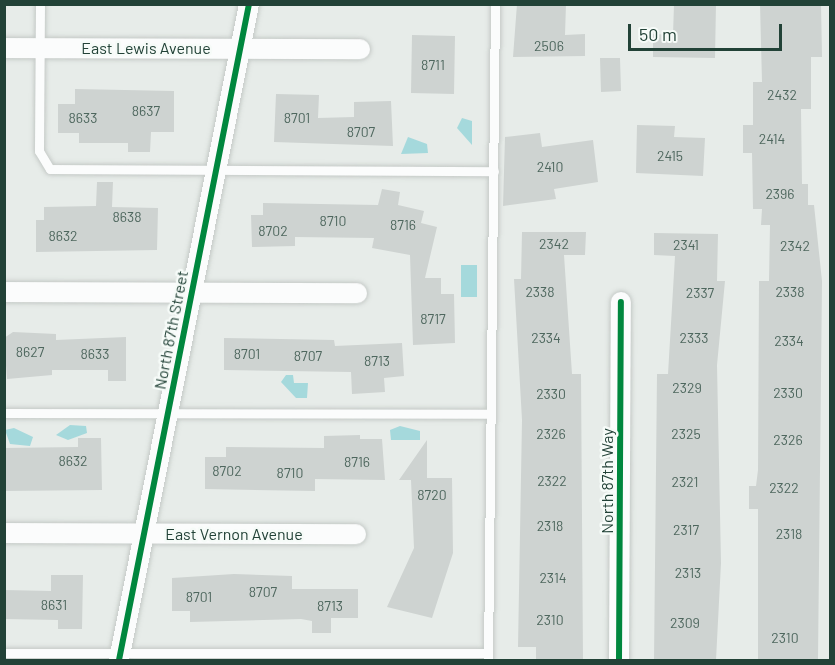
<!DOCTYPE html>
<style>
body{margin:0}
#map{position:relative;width:835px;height:665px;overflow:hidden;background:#e7ece9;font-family:Barlow,sans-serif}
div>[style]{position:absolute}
.water>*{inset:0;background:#a5d9dc}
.building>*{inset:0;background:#ced3d1}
.roads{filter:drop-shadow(0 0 2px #c4c9c6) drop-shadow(0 0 2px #c4c9c6)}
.service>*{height:9px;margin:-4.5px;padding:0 4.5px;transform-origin:4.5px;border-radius:4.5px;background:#fbfcfc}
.minor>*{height:20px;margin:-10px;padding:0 10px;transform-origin:10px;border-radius:10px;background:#fbfcfc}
.cycleway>*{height:6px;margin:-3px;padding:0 3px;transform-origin:3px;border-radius:3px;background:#00873e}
span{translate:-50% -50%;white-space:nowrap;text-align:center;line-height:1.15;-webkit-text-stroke:5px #f6fbf8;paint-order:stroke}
.number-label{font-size:14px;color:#4e675e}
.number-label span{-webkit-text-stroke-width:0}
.street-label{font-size:16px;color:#224237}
.frame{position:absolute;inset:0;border:6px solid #224237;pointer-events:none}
.scale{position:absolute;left:628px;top:24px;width:154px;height:27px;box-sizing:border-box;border:3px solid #224237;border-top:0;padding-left:8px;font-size:18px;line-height:21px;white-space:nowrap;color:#224237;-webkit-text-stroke:4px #f6fbf8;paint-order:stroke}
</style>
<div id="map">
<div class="water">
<i style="clip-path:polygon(462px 118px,472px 121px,472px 145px,457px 128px)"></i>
<i style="clip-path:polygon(408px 137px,427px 144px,428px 153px,401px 154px)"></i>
<i style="clip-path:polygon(461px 265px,477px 265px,477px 297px,461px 297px)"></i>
<i style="clip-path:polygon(286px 375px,293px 375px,294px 383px,308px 383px,307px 398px,296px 398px,281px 382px)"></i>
<i style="clip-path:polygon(70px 425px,86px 426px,87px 433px,68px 440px,56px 435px)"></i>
<i style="clip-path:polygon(400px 426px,420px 431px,420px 440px,391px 440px,390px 430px)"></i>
<i style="clip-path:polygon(14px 428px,33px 437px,30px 446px,10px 444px,5px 430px)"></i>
</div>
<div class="building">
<i style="clip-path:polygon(517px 4px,566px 4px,565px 35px,585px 34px,585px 56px,513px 57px)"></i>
<i style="clip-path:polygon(674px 4px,716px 4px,715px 58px,653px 57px,653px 34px,673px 35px)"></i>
<i style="clip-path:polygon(760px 4px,821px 4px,822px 57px,811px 57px,811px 109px,801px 109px,802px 184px,808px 184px,808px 205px,814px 205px,822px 281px,818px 660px,758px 660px,758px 509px,749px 509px,749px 486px,756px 486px,758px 470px,759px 281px,769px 281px,770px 225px,761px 225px,762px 209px,753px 209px,752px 153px,743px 153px,743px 125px,753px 125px,753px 82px,762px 82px)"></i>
<i style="clip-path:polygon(412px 35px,455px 36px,454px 94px,411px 93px)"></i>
<i style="clip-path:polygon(600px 58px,620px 58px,621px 91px,601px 92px)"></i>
<i style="clip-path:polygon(75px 89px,174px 91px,174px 132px,151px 132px,150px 152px,128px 152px,128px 143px,79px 143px,79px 133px,58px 133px,58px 104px,75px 104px)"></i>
<i style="clip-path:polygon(276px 94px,319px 95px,318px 118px,354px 117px,354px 102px,391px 101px,393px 146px,274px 142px)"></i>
<i style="clip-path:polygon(637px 125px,675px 126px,674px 137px,705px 138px,703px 176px,636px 173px)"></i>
<i style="clip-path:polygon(540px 133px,542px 147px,593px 140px,598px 182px,554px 189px,556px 199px,503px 206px,505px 137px)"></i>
<i style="clip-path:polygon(97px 182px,113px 182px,112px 207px,158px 208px,157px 250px,36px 252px,36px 220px,44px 220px,44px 207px,96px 206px)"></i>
<i style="clip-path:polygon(382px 189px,400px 192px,398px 205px,424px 211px,421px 223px,437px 227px,425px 278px,441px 278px,441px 294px,454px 294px,455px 343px,413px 345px,410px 255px,372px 248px,374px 238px,295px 237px,295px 246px,252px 247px,251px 215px,263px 215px,263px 203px,378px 205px)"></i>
<i style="clip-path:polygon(522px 232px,586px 232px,585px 255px,564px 255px,572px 374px,581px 374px,583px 660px,536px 660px,536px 647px,518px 647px,522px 420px,514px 279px,521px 279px)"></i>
<i style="clip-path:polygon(654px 233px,718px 234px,717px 281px,725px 281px,717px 365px,721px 563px,716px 660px,654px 660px,657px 374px,668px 374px,675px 256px,654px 255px)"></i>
<i style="clip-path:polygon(13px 332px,56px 334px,56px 340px,126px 337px,126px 381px,108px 381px,108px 370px,52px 370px,52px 375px,7px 379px,4px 338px)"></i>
<i style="clip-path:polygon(224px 338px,334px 340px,335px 346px,402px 343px,404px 376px,384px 378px,385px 392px,352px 394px,351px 372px,224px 370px)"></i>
<i style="clip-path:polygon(360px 435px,360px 439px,382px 439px,385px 480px,315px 479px,315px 491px,205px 489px,205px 457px,226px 457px,226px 447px,324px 448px,324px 436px)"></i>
<i style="clip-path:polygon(78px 438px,101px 438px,102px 490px,4px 491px,4px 448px,78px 447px)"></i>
<i style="clip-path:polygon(427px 440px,427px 478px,452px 478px,453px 553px,432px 618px,387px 607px,414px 548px,411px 480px,399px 480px)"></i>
<i style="clip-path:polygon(234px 574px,292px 576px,292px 589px,358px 589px,358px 618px,331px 618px,331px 633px,312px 633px,312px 621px,301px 619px,190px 622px,190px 611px,172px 611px,172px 578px)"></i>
<i style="clip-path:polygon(51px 575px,83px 575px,82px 629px,58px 629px,58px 620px,4px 619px,4px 590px,51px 591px)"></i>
</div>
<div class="roads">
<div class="service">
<i style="left:40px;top:4px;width:147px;rotate:90.4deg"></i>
<i style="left:39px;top:151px;width:21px;rotate:59deg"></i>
<i style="left:50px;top:169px;width:444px;rotate:0.3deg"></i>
<i style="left:4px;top:413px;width:485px;rotate:0.1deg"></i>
<i style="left:4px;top:653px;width:484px"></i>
<i style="left:488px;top:660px;width:656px;rotate:-89.39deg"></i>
</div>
<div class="minor">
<i style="left:4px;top:48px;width:356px;rotate:0.2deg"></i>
<i style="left:4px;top:292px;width:353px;rotate:0.2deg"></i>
<i style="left:4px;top:533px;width:352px;rotate:0.2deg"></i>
<i style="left:119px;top:660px;width:669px;rotate:-78.79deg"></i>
<i style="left:619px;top:660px;width:358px;rotate:-89.7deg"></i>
</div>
</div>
<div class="cycleway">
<i style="left:119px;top:660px;width:669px;rotate:-78.79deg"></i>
<i style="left:619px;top:660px;width:358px;rotate:-89.7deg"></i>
</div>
<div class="number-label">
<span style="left:549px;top:46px">2506</span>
<span style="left:433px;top:65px">8711</span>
<span style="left:782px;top:95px">2432</span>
<span style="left:146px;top:111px">8637</span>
<span style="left:83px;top:118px">8633</span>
<span style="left:297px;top:118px">8701</span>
<span style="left:361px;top:132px">8707</span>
<span style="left:772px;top:139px">2414</span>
<span style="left:670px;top:156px">2415</span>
<span style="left:550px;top:167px">2410</span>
<span style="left:780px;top:194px">2396</span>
<span style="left:127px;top:217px">8638</span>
<span style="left:333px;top:221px">8710</span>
<span style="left:403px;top:225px">8716</span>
<span style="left:273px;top:231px">8702</span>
<span style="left:63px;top:236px">8632</span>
<span style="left:554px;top:244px">2342</span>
<span style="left:686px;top:245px">2341</span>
<span style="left:795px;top:246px">2342</span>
<span style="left:540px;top:292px">2338</span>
<span style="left:790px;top:292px">2338</span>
<span style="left:700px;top:293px">2337</span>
<span style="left:433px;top:319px">8717</span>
<span style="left:546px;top:338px">2334</span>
<span style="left:694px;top:338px">2333</span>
<span style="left:789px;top:341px">2334</span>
<span style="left:30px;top:352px">8627</span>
<span style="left:95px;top:354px">8633</span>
<span style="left:247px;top:354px">8701</span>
<span style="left:308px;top:356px">8707</span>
<span style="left:377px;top:361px">8713</span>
<span style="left:687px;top:388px">2329</span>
<span style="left:788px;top:393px">2330</span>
<span style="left:551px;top:394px">2330</span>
<span style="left:551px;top:434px">2326</span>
<span style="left:686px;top:434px">2325</span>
<span style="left:788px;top:440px">2326</span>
<span style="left:73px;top:461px">8632</span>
<span style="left:357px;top:462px">8716</span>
<span style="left:227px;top:471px">8702</span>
<span style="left:290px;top:473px">8710</span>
<span style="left:552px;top:481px">2322</span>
<span style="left:685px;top:482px">2321</span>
<span style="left:784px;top:488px">2322</span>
<span style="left:432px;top:495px">8720</span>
<span style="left:550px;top:526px">2318</span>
<span style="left:686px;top:530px">2317</span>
<span style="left:789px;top:534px">2318</span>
<span style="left:688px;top:573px">2313</span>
<span style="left:553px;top:578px">2314</span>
<span style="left:263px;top:592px">8707</span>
<span style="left:199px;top:597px">8701</span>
<span style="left:54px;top:605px">8631</span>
<span style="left:330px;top:606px">8713</span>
<span style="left:550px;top:620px">2310</span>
<span style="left:685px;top:623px">2309</span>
<span style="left:785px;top:638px">2310</span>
</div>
<div class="street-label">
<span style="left:146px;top:48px">East Lewis Avenue</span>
<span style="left:171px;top:330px;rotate:-79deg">North 87th Street</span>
<span style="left:607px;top:481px;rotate:-90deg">North 87th Way</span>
<span style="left:234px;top:534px">East Vernon Avenue</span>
</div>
<div class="frame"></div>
<div class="scale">50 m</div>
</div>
